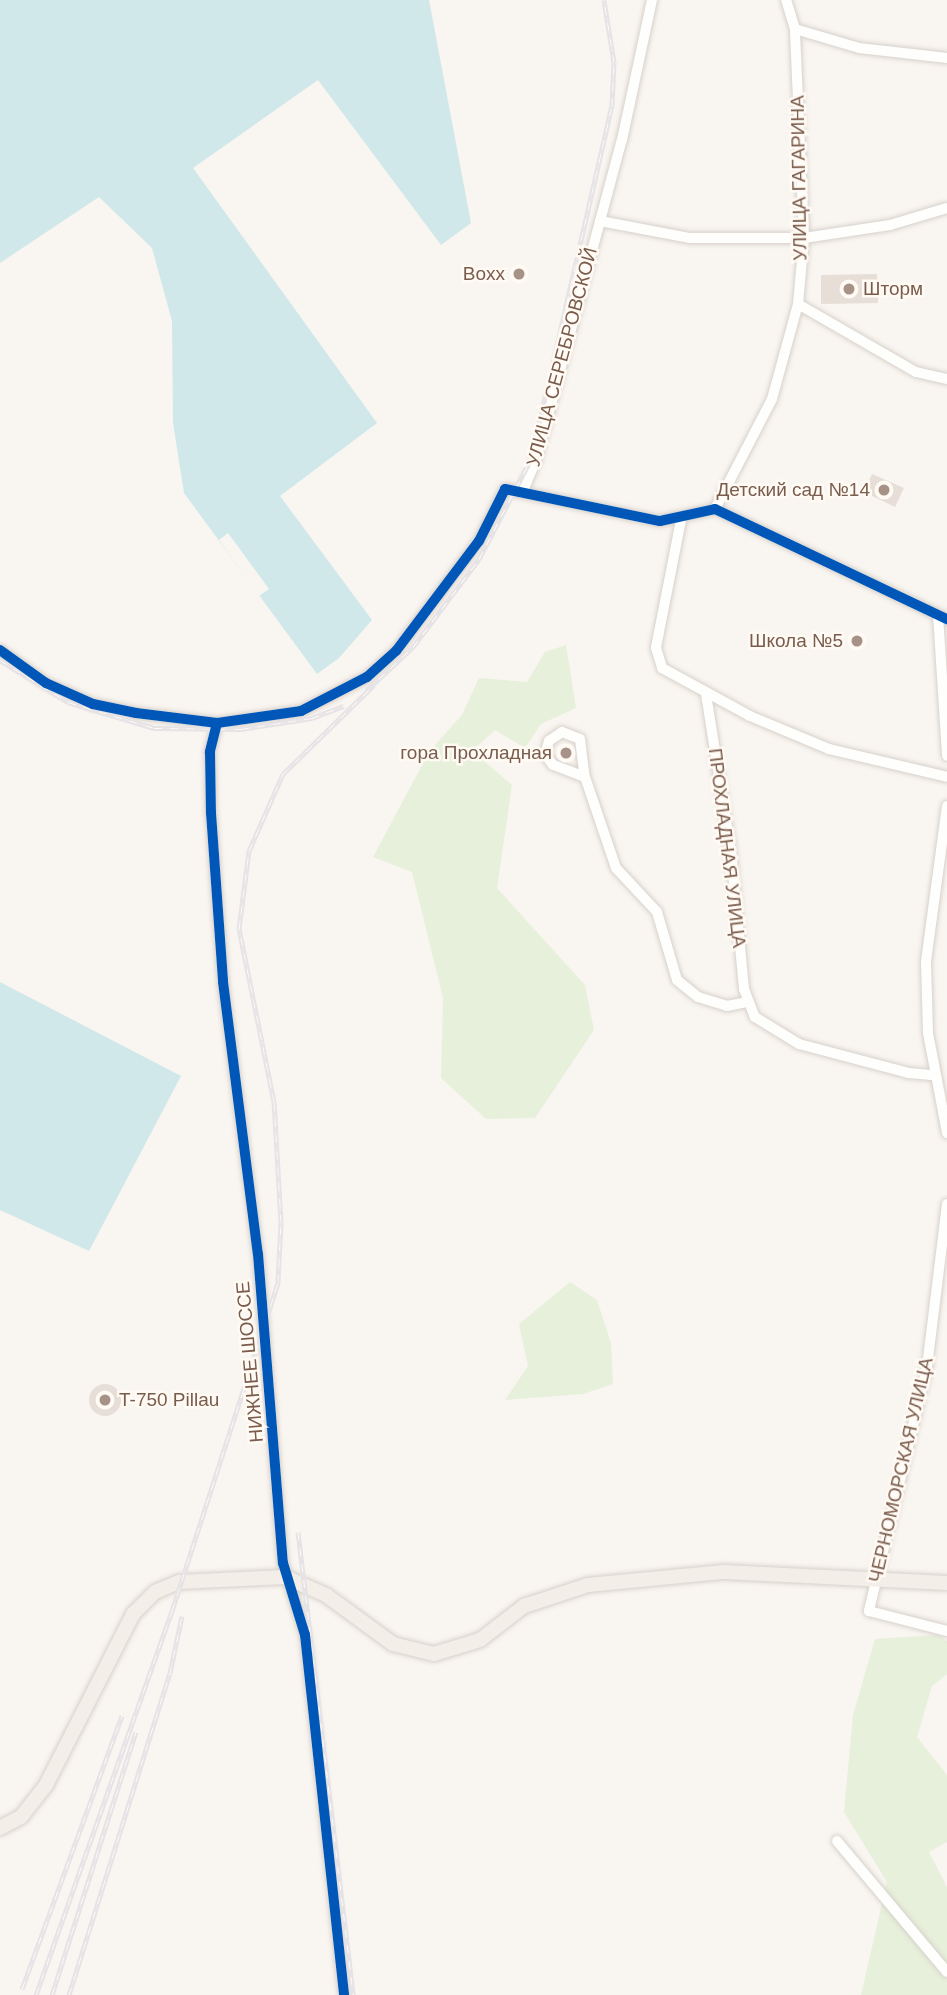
<!DOCTYPE html>
<meta charset="utf-8">
<style>
body{margin:0}
#map{position:relative;width:947px;height:1995px;overflow:hidden;background:#f9f5f0;font-family:Arial,sans-serif}
div>[style]{position:absolute}
.green>*{inset:0;background:#e7f0db}
.water>*{inset:0;background:#d0e8ea}
.pier>*{inset:0;background:#f9f5f0}
.building>*{inset:0;background:#e6ded7}
.round{border-radius:50%}
.roads{filter:drop-shadow(0 0 2px #d7d1cb) drop-shadow(0 0 2px #d7d1cb)}
.minor>*{height:10px;margin:-5px;padding:0 5px;transform-origin:5px;border-radius:5px;background:#fefefd}
.major>*{height:14px;margin:-7px;padding:0 7px;transform-origin:7px;border-radius:7px;background:#f3eee8}
.rail>*{height:5px;margin-top:-2.5px;transform-origin:0;background:repeating-linear-gradient(90deg,#fffaf3 0 8px,#e6e3e7 0 16px);box-sizing:border-box;border-block:2px solid #e6e3e7}
.cycleway>*{height:10px;margin:-5px;padding:0 5px;transform-origin:5px;border-radius:5px;background:#0057b8}
.dots>*{width:19px;height:19px;translate:-50% -50%;box-sizing:border-box;border:4px solid #fffaf3;border-radius:50%}
span{translate:-50% -50%;white-space:nowrap;text-align:center;line-height:1.15;-webkit-text-stroke:5px #fffaf3;paint-order:stroke}
.street-label{font-size:19px;color:#7a5c4d}
.poi-label{font-size:19px;color:#7a5c4d}
.right{translate:-100% -50%;text-align:right}
.left{translate:0 -50%;text-align:left}
</style>
<div id="map">
<div class="green">
<i style="clip-path:polygon(566px 645px,576px 708px,541px 724px,525px 748px,495px 730px,472px 751px,512px 785px,497px 888px,585px 985px,594px 1030px,535px 1118px,486px 1119px,441px 1078px,443px 998px,412px 872px,373px 857px,429px 752px,462px 715px,479px 678px,527px 682px,545px 652px)"></i>
<i style="clip-path:polygon(570px 1282px,597px 1300px,611px 1343px,613px 1384px,583px 1394px,505px 1400px,528px 1366px,519px 1324px)"></i>
<i style="clip-path:polygon(938px 1635px,947px 1641px,947px 1674px,932px 1686px,917px 1737px,947px 1775px,947px 1842px,929px 1852px,947px 1887px,947px 1995px,861px 1995px,887px 1882px,844px 1812px,853px 1715px,875px 1639px)"></i>
</div>
<div class="water">
<i style="clip-path:polygon(0 0,429px 0,471px 223px,441px 245px,318px 80px,193px 168px,377px 423px,280px 496px,372px 620px,339px 658px,317px 674px,184px 493px,173px 423px,172px 321px,152px 248px,99px 197px,0 263px)"></i>
<i style="clip-path:polygon(0 982px,181px 1076px,89px 1251px,0 1210px)"></i>
</div>
<div class="pier">
<i style="clip-path:polygon(228px 533px,269px 589px,259px 596px,219px 540px)"></i>
</div>
<div class="building">
<i style="clip-path:polygon(877px 274px,878px 303px,821px 304px,821px 275px)"></i>
<i style="clip-path:polygon(872px 474px,904px 488px,895px 507px,864px 492px)"></i>
<i class="round" style="left:89px;top:1384px;width:32px;height:32px"></i>
</div>
<div class="roads">
<div class="minor">
<i style="left:795px;top:29px;width:67px;rotate:16.5deg"></i>
<i style="left:859px;top:48px;width:89px;rotate:6.5deg"></i>
<i style="left:600px;top:221px;width:92px;rotate:10.7deg"></i>
<i style="left:690px;top:238px;width:114px"></i>
<i style="left:804px;top:238px;width:87px;rotate:-8.6deg"></i>
<i style="left:890px;top:225px;width:59px;rotate:-16.6deg"></i>
<i style="left:798px;top:304px;width:136px;rotate:30deg"></i>
<i style="left:916px;top:372px;width:32px;rotate:13deg"></i>
<i style="left:522px;top:493px;width:36px;rotate:-67deg"></i>
<i style="left:536px;top:460px;width:331px;rotate:-75deg"></i>
<i style="left:622px;top:140px;width:143px;rotate:-77.9deg"></i>
<i style="left:715px;top:509px;width:124px;rotate:-62.6deg"></i>
<i style="left:772px;top:399px;width:98px;rotate:-74.7deg"></i>
<i style="left:798px;top:304px;width:66px;rotate:-84.8deg"></i>
<i style="left:804px;top:238px;width:209px;rotate:-92.5deg"></i>
<i style="left:795px;top:29px;width:30px;rotate:-107deg"></i>
<i style="left:681px;top:520px;width:130px;rotate:101.1deg"></i>
<i style="left:656px;top:648px;width:21px;rotate:73deg"></i>
<i style="left:662px;top:668px;width:100px;rotate:28.6deg"></i>
<i style="left:750px;top:716px;width:86px;rotate:22.7deg"></i>
<i style="left:829px;top:749px;width:121px;rotate:13.3deg"></i>
<i style="left:938px;top:615px;width:141px;rotate:86.3deg"></i>
<i style="left:0;top:650px;width:57px;rotate:35.7deg"></i>
<i style="left:46px;top:683px;width:51px;rotate:24.1deg"></i>
<i style="left:93px;top:704px;width:44px;rotate:11.8deg"></i>
<i style="left:136px;top:713px;width:82px;rotate:7deg"></i>
<i style="left:217px;top:723px;width:85px;rotate:-8.1deg"></i>
<i style="left:301px;top:711px;width:74px;rotate:-27.3deg"></i>
<i style="left:367px;top:677px;width:39px;rotate:-42deg"></i>
<i style="left:396px;top:651px;width:138px;rotate:-53deg"></i>
<i style="left:479px;top:541px;width:58px;rotate:-63.4deg"></i>
<i style="left:505px;top:489px;width:158px;rotate:11.7deg"></i>
<i style="left:660px;top:521px;width:56px;rotate:-12.3deg"></i>
<i style="left:715px;top:509px;width:257px;rotate:25.4deg"></i>
<i style="left:706px;top:694px;width:159px;rotate:81deg"></i>
<i style="left:731px;top:851px;width:139px;rotate:84.6deg"></i>
<i style="left:744px;top:989px;width:30px;rotate:69deg"></i>
<i style="left:755px;top:1017px;width:52px;rotate:31.5deg"></i>
<i style="left:799px;top:1044px;width:114px;rotate:14.8deg"></i>
<i style="left:909px;top:1073px;width:25px;rotate:5deg"></i>
<i style="left:217px;top:723px;width:30px;rotate:104deg"></i>
<i style="left:210px;top:752px;width:61px;rotate:89.1deg"></i>
<i style="left:211px;top:813px;width:169px;rotate:85.9deg"></i>
<i style="left:223px;top:982px;width:274px;rotate:82.7deg"></i>
<i style="left:258px;top:1254px;width:310px;rotate:85.4deg"></i>
<i style="left:283px;top:1563px;width:75px;rotate:73deg"></i>
<i style="left:305px;top:1635px;width:362px;rotate:83.8deg"></i>
<i style="left:585px;top:777px;width:34px;rotate:-159deg"></i>
<i style="left:553px;top:765px;width:14px;rotate:-126deg"></i>
<i style="left:545px;top:754px;width:14px;rotate:-73deg"></i>
<i style="left:549px;top:741px;width:16px;rotate:-35deg"></i>
<i style="left:562px;top:732px;width:19px;rotate:21deg"></i>
<i style="left:580px;top:739px;width:38px;rotate:83deg"></i>
<i style="left:585px;top:777px;width:96px;rotate:71.2deg"></i>
<i style="left:616px;top:868px;width:60px;rotate:47deg"></i>
<i style="left:657px;top:912px;width:71px;rotate:73.6deg"></i>
<i style="left:677px;top:980px;width:27px;rotate:39deg"></i>
<i style="left:698px;top:997px;width:30px;rotate:17deg"></i>
<i style="left:727px;top:1006px;width:20px;rotate:-11deg"></i>
<i style="left:947px;top:806px;width:157px;rotate:97.7deg"></i>
<i style="left:926px;top:962px;width:71px;rotate:88.4deg"></i>
<i style="left:928px;top:1033px;width:102px;rotate:79.2deg"></i>
<i style="left:947px;top:1204px;width:164px;rotate:97deg"></i>
<i style="left:927px;top:1367px;width:251px;rotate:103.4deg"></i>
<i style="left:869px;top:1611px;width:81px;rotate:14.4deg"></i>
<i style="left:837px;top:1841px;width:171px;rotate:50deg"></i>
</div>
<div class="major">
<i style="left:0;top:1828px;width:24px;rotate:-28deg"></i>
<i style="left:21px;top:1817px;width:41px;rotate:-52deg"></i>
<i style="left:46px;top:1785px;width:192px;rotate:-63deg"></i>
<i style="left:133px;top:1614px;width:31px;rotate:-45deg"></i>
<i style="left:155px;top:1592px;width:26px;rotate:-23deg"></i>
<i style="left:179px;top:1582px;width:106px;rotate:-2.7deg"></i>
<i style="left:285px;top:1577px;width:45px;rotate:23.7deg"></i>
<i style="left:326px;top:1595px;width:83px;rotate:36.2deg"></i>
<i style="left:393px;top:1644px;width:42px;rotate:13.7deg"></i>
<i style="left:434px;top:1654px;width:48px;rotate:-16.9deg"></i>
<i style="left:480px;top:1640px;width:56px;rotate:-37.7deg"></i>
<i style="left:524px;top:1606px;width:67px;rotate:-18.2deg"></i>
<i style="left:588px;top:1585px;width:137px;rotate:-5.5deg"></i>
<i style="left:724px;top:1572px;width:223px;rotate:2.8deg"></i>
</div>
</div>
<div class="rail">
<i style="left:0;top:660px;width:80px;rotate:31.7deg"></i>
<i style="left:68px;top:702px;width:90px;rotate:16.8deg"></i>
<i style="left:154px;top:728px;width:87px;rotate:0.7deg"></i>
<i style="left:241px;top:729px;width:72px;rotate:-8.8deg"></i>
<i style="left:312px;top:718px;width:34px;rotate:-21deg"></i>
<i style="left:367px;top:690px;width:63px;rotate:-43.1deg"></i>
<i style="left:413px;top:647px;width:110px;rotate:-53.1deg"></i>
<i style="left:479px;top:559px;width:113px;rotate:-62.5deg"></i>
<i style="left:531px;top:459px;width:362px;rotate:-77.1deg"></i>
<i style="left:612px;top:106px;width:44px;rotate:-87.4deg"></i>
<i style="left:614px;top:62px;width:63px;rotate:-99.2deg"></i>
<i style="left:298px;top:1532px;width:466px;rotate:83.2deg"></i>
<i style="left:22px;top:1989px;width:291px;rotate:-69.9deg"></i>
<i style="left:36px;top:1995px;width:407px;rotate:-70.5deg"></i>
<i style="left:172px;top:1611px;width:346px;rotate:-72.1deg"></i>
<i style="left:278px;top:1282px;width:60px;rotate:-87.1deg"></i>
<i style="left:281px;top:1222px;width:120px;rotate:-93.3deg"></i>
<i style="left:274px;top:1102px;width:177px;rotate:-101.4deg"></i>
<i style="left:239px;top:929px;width:79px;rotate:-82.7deg"></i>
<i style="left:249px;top:851px;width:84px;rotate:-66.2deg"></i>
<i style="left:283px;top:774px;width:127px;rotate:-44.4deg"></i>
<i style="left:52px;top:1995px;width:276px;rotate:-72.3deg"></i>
<i style="left:69px;top:1995px;width:337px;rotate:-72.6deg"></i>
<i style="left:170px;top:1673px;width:58px;rotate:-78.1deg"></i>
</div>
<div class="cycleway">
<i style="left:0;top:650px;width:57px;rotate:35.7deg"></i>
<i style="left:46px;top:683px;width:51px;rotate:24.1deg"></i>
<i style="left:93px;top:704px;width:44px;rotate:11.8deg"></i>
<i style="left:136px;top:713px;width:82px;rotate:7deg"></i>
<i style="left:217px;top:723px;width:85px;rotate:-8.1deg"></i>
<i style="left:301px;top:711px;width:74px;rotate:-27.3deg"></i>
<i style="left:367px;top:677px;width:39px;rotate:-42deg"></i>
<i style="left:396px;top:651px;width:138px;rotate:-53deg"></i>
<i style="left:479px;top:541px;width:58px;rotate:-63.4deg"></i>
<i style="left:505px;top:489px;width:158px;rotate:11.7deg"></i>
<i style="left:660px;top:521px;width:56px;rotate:-12.3deg"></i>
<i style="left:715px;top:509px;width:257px;rotate:25.4deg"></i>
<i style="left:217px;top:723px;width:30px;rotate:104deg"></i>
<i style="left:210px;top:752px;width:61px;rotate:89.1deg"></i>
<i style="left:211px;top:813px;width:169px;rotate:85.9deg"></i>
<i style="left:223px;top:982px;width:274px;rotate:82.7deg"></i>
<i style="left:258px;top:1254px;width:310px;rotate:85.4deg"></i>
<i style="left:283px;top:1563px;width:75px;rotate:73deg"></i>
<i style="left:305px;top:1635px;width:362px;rotate:83.8deg"></i>
</div>
<div class="dots">
<i style="left:519px;top:274px;background:#a69286"></i>
<i style="left:849px;top:289px;background:#a69286"></i>
<i style="left:884px;top:490px;background:#a69286"></i>
<i style="left:857px;top:641px;background:#a69286"></i>
<i style="left:566px;top:753px;background:#a69286"></i>
<i style="left:105px;top:1400px;background:#a69286"></i>
</div>
<div class="street-label">
<span style="left:799px;top:178px;rotate:-91deg">УЛИЦА ГАГАРИНА</span>
<span style="left:562px;top:357px;rotate:-75deg">УЛИЦА СЕРЕБРОВСКОЙ</span>
<span style="left:727px;top:848px;rotate:83deg">ПРОХЛАДНАЯ УЛИЦА</span>
<span style="left:250px;top:1362px;rotate:-95deg">НИЖНЕЕ ШОССЕ</span>
<span style="left:901px;top:1470px;rotate:-77deg">ЧЕРНОМОРСКАЯ УЛИЦА</span>
</div>
<div class="poi-label">
<span class="right" style="left:505px;top:274px">Boxx</span>
<span class="left" style="left:863px;top:289px">Шторм</span>
<span class="right" style="left:870px;top:490px">Детский сад №14</span>
<span class="right" style="left:843px;top:641px">Школа №5</span>
<span class="right" style="left:552px;top:753px">гора Прохладная</span>
<span class="left" style="left:119px;top:1400px">T-750 Pillau</span>
</div>
</div>
